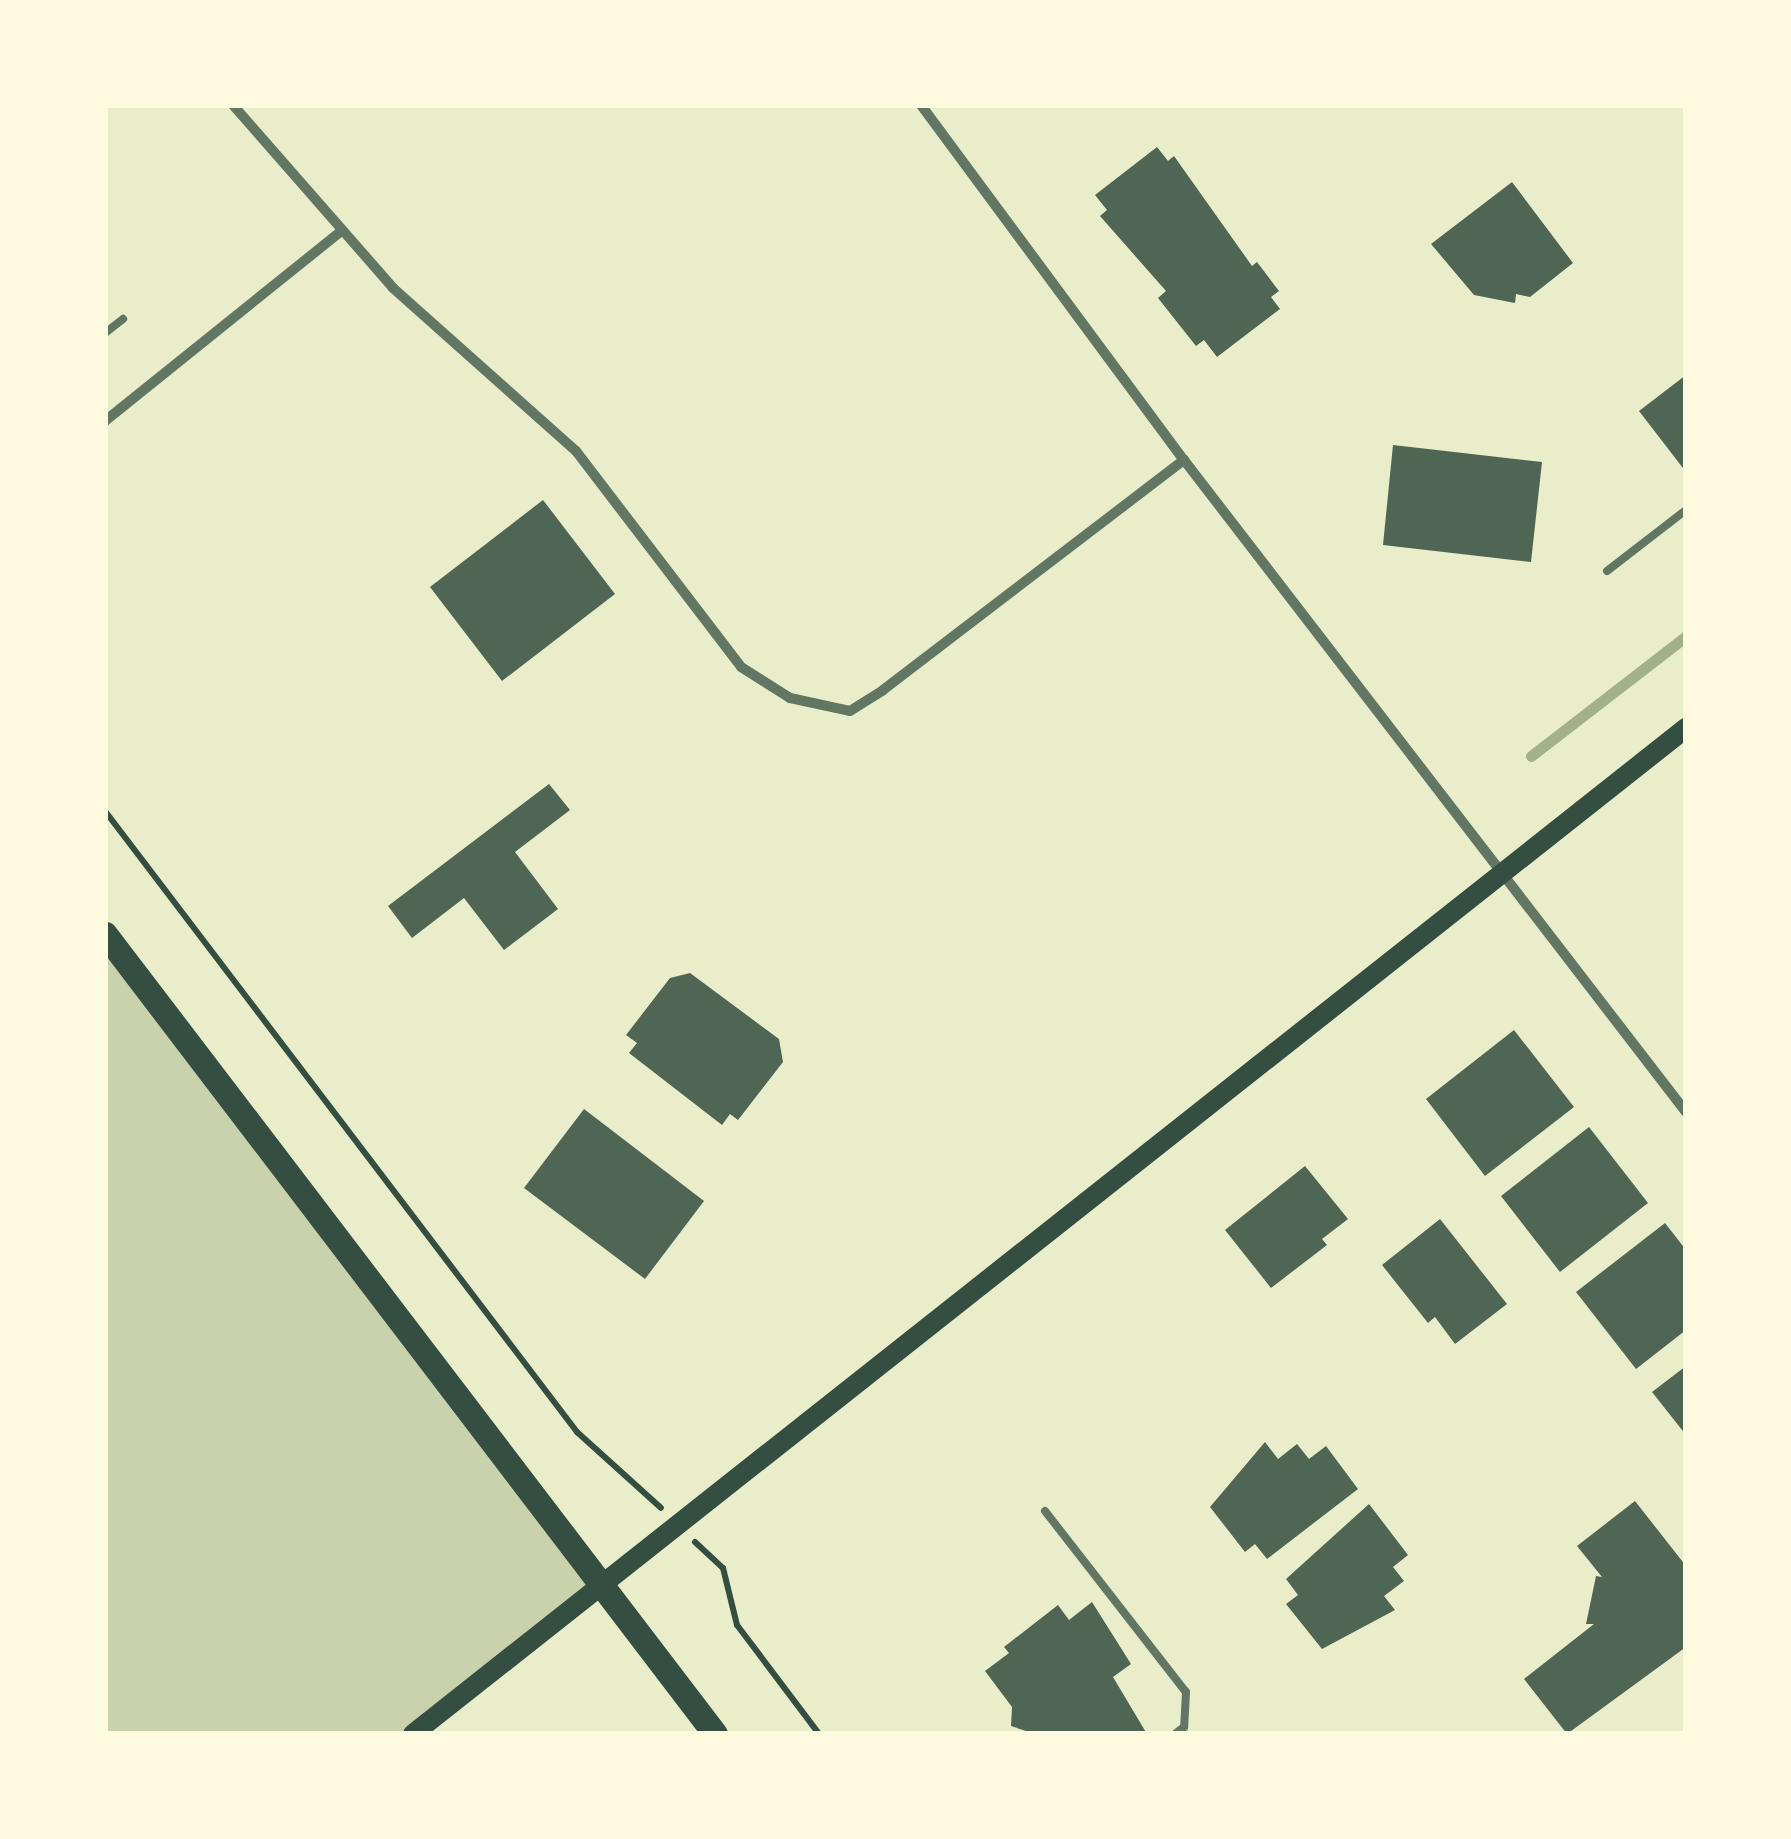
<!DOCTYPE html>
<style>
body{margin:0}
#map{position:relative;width:1791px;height:1839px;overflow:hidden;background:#e9edc9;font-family:Manrope,sans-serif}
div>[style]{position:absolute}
.green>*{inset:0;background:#cad2ad}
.stream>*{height:11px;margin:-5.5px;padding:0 5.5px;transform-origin:5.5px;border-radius:5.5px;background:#a3b18a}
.building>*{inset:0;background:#4f6655}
.path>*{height:6px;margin:-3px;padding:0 3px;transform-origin:3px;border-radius:3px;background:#344e41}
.service>*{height:8px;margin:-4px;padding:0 4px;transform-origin:4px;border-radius:4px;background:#617663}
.minor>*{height:10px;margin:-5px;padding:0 5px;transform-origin:5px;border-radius:5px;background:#617663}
.secondary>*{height:20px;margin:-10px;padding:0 10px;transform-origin:10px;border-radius:10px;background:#344e41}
.primary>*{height:25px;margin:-12.5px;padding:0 12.5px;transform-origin:12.5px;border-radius:12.5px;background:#344e41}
span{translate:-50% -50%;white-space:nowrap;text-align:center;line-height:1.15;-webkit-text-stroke:8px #fefae0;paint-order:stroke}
.frame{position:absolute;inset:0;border:108px solid #fefae0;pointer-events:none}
</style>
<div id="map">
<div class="green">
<i style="clip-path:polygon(105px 934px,601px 1585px,408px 1734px,105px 1734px)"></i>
</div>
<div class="stream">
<i style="left:1531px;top:756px;width:196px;rotate:-37.7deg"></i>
</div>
<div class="building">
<i style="clip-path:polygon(1157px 147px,1168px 161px,1174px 156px,1252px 266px,1257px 262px,1279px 291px,1271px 297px,1280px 309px,1217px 357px,1204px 340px,1196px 346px,1158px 298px,1166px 291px,1100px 216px,1107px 210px,1095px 195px)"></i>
<i style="clip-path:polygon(1512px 182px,1573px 263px,1530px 297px,1516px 294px,1515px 303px,1474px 295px,1431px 244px)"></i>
<i style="clip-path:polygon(1686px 375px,1686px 472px,1639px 411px)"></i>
<i style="clip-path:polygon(1393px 445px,1542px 462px,1531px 562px,1383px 545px)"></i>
<i style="clip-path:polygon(543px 500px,615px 594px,502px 681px,430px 587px)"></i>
<i style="clip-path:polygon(549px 784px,570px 810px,515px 852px,558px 909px,504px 950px,464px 898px,412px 938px,388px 906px)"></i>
<i style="clip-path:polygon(690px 973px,779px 1039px,783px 1062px,738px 1120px,730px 1114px,722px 1125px,629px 1053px,637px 1043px,626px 1035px,670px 978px)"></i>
<i style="clip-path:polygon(1514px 1030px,1574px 1107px,1485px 1176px,1426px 1099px)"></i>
<i style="clip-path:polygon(584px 1109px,704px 1201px,645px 1279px,524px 1188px)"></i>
<i style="clip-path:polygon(1589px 1127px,1648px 1203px,1560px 1272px,1501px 1196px)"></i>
<i style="clip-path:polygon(1305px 1166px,1348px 1219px,1322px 1239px,1327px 1245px,1271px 1288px,1225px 1230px)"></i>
<i style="clip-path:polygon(1440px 1219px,1507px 1304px,1455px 1344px,1435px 1317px,1428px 1323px,1382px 1265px)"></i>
<i style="clip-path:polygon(1665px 1223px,1686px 1250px,1686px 1330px,1636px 1369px,1576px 1292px)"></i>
<i style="clip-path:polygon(1686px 1366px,1686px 1435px,1652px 1392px)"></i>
<i style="clip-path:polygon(1265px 1442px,1278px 1459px,1297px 1444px,1309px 1459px,1326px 1446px,1358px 1489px,1267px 1559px,1255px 1544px,1245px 1552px,1210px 1507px)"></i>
<i style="clip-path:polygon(1635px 1501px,1686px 1566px,1686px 1647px,1567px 1734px,1524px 1679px,1594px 1624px,1586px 1624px,1596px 1576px,1602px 1577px,1577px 1546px)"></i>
<i style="clip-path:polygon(1369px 1504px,1408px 1555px,1393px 1567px,1404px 1581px,1384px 1596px,1395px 1610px,1322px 1649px,1286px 1604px,1298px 1595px,1286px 1579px)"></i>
<i style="clip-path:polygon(1092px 1602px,1131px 1664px,1113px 1677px,1147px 1734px,1035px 1734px,1011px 1726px,1012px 1707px,985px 1671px,1009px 1653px,1004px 1647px,1058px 1605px,1069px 1620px)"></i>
</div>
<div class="path">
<i style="left:105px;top:811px;width:780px;rotate:52.76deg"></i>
<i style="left:577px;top:1432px;width:113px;rotate:42.1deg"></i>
<i style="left:695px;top:1542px;width:38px;rotate:43deg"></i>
<i style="left:723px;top:1568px;width:59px;rotate:76.2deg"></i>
<i style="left:737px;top:1625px;width:136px;rotate:53deg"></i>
</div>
<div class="service">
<i style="left:105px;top:333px;width:23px;rotate:-38deg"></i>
<i style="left:1607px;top:571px;width:100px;rotate:-37.7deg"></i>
<i style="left:1045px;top:1511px;width:229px;rotate:52.1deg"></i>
<i style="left:1186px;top:1692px;width:35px;rotate:93deg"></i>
<i style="left:1184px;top:1727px;width:11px;rotate:142deg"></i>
</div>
<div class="minor">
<i style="left:233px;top:105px;width:243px;rotate:48.8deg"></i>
<i style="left:393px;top:288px;width:245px;rotate:41.7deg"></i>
<i style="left:576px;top:451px;width:272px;rotate:52.6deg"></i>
<i style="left:741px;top:667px;width:58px;rotate:32.3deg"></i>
<i style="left:790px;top:698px;width:61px;rotate:12.2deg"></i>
<i style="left:850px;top:711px;width:39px;rotate:-32deg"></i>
<i style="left:883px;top:690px;width:379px;rotate:-37.4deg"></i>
<i style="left:921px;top:105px;width:442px;rotate:53.5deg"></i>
<i style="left:1184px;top:460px;width:823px;rotate:52.41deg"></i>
<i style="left:105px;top:421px;width:303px;rotate:-38.8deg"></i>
</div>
<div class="secondary">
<i style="left:413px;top:1734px;width:1623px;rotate:-38.32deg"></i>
</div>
<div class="primary">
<i style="left:105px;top:934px;width:1006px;rotate:52.67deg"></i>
</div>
<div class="frame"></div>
</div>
